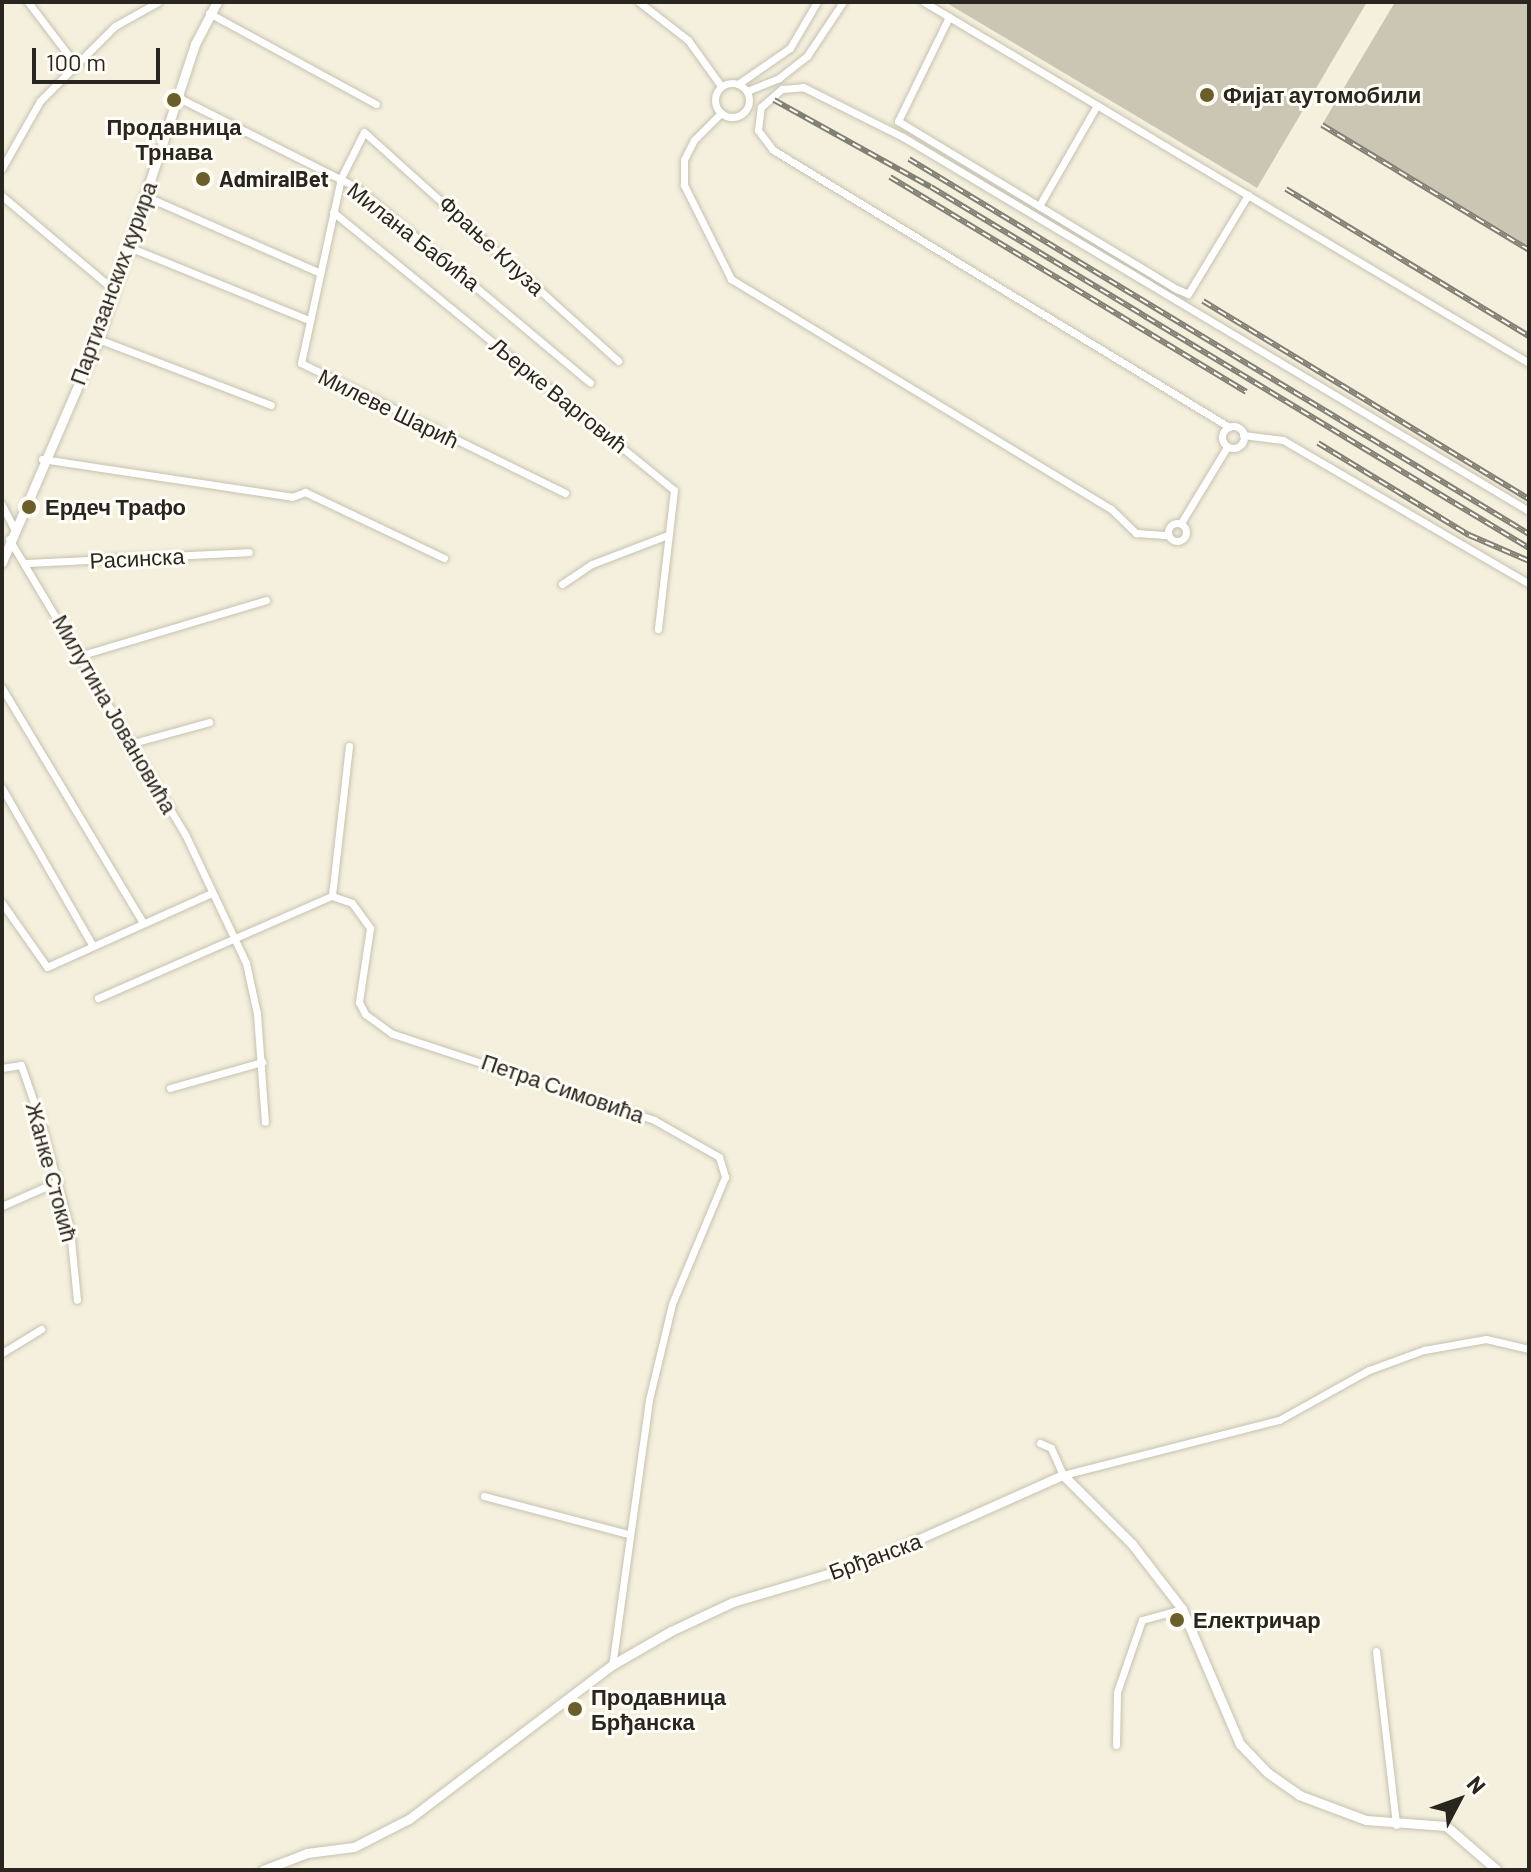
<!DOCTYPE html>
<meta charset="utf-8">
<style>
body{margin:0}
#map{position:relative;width:1531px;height:1872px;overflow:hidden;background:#f4f0dd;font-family:Barlow,sans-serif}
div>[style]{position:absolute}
.building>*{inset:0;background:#cbc6b4}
.roads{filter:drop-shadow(0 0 2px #c6c2b0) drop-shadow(0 0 2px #c6c2b0)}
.minor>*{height:7px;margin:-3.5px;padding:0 3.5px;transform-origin:3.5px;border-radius:3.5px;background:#fff}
.minor>.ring{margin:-3.5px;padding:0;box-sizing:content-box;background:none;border:7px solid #fff;border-radius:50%}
.tertiary>*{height:9px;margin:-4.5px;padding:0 4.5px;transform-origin:4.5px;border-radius:4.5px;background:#fff}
.rail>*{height:6px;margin-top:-3px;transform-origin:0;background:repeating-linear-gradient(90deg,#fffdf5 0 9px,#827f73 0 18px);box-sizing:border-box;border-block:2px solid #827f73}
.dots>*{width:22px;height:22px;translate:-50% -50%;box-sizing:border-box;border:4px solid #fffdf5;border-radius:50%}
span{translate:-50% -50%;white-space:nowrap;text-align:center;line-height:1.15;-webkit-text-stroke:6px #fffdf5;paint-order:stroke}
.poi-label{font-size:22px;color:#28261f;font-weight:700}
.left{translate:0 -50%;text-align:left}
.street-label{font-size:22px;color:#28261f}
.frame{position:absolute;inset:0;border:4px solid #28261f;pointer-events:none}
.north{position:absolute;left:1419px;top:1760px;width:80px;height:80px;-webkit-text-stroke:6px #fffdf5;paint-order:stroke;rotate:49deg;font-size:22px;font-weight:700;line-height:32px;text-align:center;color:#28261f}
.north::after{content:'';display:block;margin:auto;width:28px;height:36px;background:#28261f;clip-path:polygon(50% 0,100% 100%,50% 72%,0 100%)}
.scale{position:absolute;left:32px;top:48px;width:128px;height:36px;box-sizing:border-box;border:4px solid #28261f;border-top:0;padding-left:10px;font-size:24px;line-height:28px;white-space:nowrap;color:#28261f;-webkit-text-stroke:6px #fffdf5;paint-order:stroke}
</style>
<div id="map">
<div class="building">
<i style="clip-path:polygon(945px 2px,1367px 2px,1257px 188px)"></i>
<i style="clip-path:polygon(1395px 2px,1529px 2px,1529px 246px,1323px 123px)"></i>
</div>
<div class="roads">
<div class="minor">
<i style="left:28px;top:2px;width:79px;rotate:52.7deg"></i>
<i style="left:639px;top:2px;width:62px;rotate:37.8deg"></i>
<i style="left:688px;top:40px;width:57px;rotate:54.3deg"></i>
<i style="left:924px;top:2px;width:705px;rotate:30.82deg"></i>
<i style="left:209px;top:13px;width:190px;rotate:28.6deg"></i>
<i style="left:949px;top:17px;width:116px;rotate:116.1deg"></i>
<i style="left:898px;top:121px;width:326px;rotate:31.1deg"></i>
<i style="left:1177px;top:289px;width:12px;rotate:24deg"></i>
<i style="left:1188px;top:294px;width:116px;rotate:-58.8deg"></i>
<i class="ring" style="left:715px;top:83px;width:27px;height:27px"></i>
<i style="left:738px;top:84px;width:63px;rotate:-34.7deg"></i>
<i style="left:790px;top:48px;width:53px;rotate:-59.6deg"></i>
<i style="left:747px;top:91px;width:35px;rotate:-22deg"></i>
<i style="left:779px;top:78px;width:36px;rotate:-38deg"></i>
<i style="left:807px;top:56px;width:65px;rotate:-56.3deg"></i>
<i style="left:177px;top:97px;width:200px;rotate:26.7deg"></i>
<i style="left:356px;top:187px;width:305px;rotate:39.9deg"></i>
<i style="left:721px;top:113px;width:38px;rotate:135deg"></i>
<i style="left:694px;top:140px;width:22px;rotate:117deg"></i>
<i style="left:684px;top:160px;width:25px;rotate:90deg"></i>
<i style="left:684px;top:185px;width:105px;rotate:63.4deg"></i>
<i style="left:731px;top:279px;width:444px;rotate:31.2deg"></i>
<i style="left:1111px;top:509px;width:35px;rotate:44deg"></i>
<i style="left:1136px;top:533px;width:32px;rotate:4deg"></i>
<i style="left:2px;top:168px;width:77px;rotate:-60.4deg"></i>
<i style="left:40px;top:101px;width:106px;rotate:-45deg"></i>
<i style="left:115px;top:26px;width:49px;rotate:-29.2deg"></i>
<i style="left:2px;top:196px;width:145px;rotate:40deg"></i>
<i style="left:145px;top:196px;width:189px;rotate:23.7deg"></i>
<i style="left:1039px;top:206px;width:116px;rotate:-60.1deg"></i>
<i style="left:333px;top:212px;width:440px;rotate:39.2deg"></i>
<i style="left:674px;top:490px;width:140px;rotate:96.6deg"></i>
<i style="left:129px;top:247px;width:194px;rotate:22.1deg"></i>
<i style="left:98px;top:339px;width:185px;rotate:20.9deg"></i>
<i class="ring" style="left:1222px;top:426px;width:15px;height:15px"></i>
<i style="left:1229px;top:427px;width:534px;rotate:-148.72deg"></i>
<i style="left:773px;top:150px;width:25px;rotate:-127deg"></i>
<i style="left:758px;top:130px;width:23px;rotate:-83deg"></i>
<i style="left:761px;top:107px;width:28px;rotate:-41deg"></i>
<i style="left:782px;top:89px;width:21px;rotate:-5deg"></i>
<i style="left:803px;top:87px;width:112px;rotate:26.6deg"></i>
<i style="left:903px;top:137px;width:729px;rotate:30.86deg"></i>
<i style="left:1243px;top:435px;width:40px;rotate:7.1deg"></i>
<i style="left:1283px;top:440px;width:285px;rotate:30.3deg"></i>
<i style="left:42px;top:459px;width:253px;rotate:8.6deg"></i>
<i style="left:292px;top:497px;width:14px;rotate:-21deg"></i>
<i style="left:305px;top:492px;width:154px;rotate:25.4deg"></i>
<i style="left:565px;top:493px;width:294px;rotate:-153.8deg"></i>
<i style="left:301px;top:363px;width:189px;rotate:-77.8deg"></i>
<i style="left:341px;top:178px;width:51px;rotate:-63.4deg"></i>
<i style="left:364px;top:132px;width:342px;rotate:42deg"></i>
<i style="left:2px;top:505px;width:25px;rotate:63deg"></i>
<i class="ring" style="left:1168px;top:523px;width:11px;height:11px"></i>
<i style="left:1181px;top:523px;width:89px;rotate:-58.8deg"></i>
<i style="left:9px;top:539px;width:344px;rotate:59.2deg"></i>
<i style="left:185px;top:834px;width:143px;rotate:64.7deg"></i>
<i style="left:246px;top:963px;width:52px;rotate:77.8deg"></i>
<i style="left:257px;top:1014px;width:108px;rotate:85.8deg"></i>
<i style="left:25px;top:563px;width:224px;rotate:-2.8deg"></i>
<i style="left:562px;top:584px;width:36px;rotate:-34deg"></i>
<i style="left:592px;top:564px;width:81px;rotate:-20.9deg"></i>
<i style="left:82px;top:655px;width:192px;rotate:-16.6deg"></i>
<i style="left:2px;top:688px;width:274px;rotate:59deg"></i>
<i style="left:133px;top:743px;width:79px;rotate:-15.4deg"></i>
<i style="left:349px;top:746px;width:151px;rotate:96.5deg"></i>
<i style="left:332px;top:896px;width:21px;rotate:19deg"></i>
<i style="left:352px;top:903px;width:31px;rotate:54deg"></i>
<i style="left:370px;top:928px;width:75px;rotate:98.5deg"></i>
<i style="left:359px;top:1002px;width:13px;rotate:63deg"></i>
<i style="left:365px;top:1014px;width:34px;rotate:36deg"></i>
<i style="left:393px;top:1034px;width:275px;rotate:18.2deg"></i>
<i style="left:654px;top:1120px;width:75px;rotate:29.6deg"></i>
<i style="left:719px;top:1157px;width:21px;rotate:73deg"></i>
<i style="left:725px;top:1177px;width:138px;rotate:112.7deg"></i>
<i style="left:672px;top:1304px;width:99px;rotate:103.5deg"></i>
<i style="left:649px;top:1400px;width:268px;rotate:97.9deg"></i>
<i style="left:2px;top:788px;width:182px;rotate:60.1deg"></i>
<i style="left:2px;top:903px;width:78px;rotate:54.9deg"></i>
<i style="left:47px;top:967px;width:181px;rotate:-24.2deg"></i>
<i style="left:98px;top:998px;width:255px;rotate:-23.6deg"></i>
<i style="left:2px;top:1068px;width:19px;rotate:-9deg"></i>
<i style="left:21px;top:1065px;width:61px;rotate:71deg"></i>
<i style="left:41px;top:1123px;width:111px;rotate:74.8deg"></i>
<i style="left:70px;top:1230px;width:70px;rotate:84.3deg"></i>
<i style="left:170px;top:1088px;width:96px;rotate:-15.8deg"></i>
<i style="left:2px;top:1206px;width:62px;rotate:-23.7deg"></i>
<i style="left:2px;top:1353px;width:46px;rotate:-31.6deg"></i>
<i style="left:1040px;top:1443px;width:12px;rotate:24deg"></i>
<i style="left:1051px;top:1448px;width:30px;rotate:66deg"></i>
<i style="left:1063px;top:1475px;width:223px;rotate:-14.3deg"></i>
<i style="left:1279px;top:1420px;width:103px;rotate:-29.1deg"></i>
<i style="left:1369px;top:1370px;width:59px;rotate:-20deg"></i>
<i style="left:1424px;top:1350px;width:63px;rotate:-10.1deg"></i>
<i style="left:1486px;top:1339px;width:44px;rotate:13.1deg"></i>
<i style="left:484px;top:1496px;width:149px;rotate:14.8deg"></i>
<i style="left:1376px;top:1651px;width:175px;rotate:83.4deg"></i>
<i style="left:1116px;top:1745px;width:53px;rotate:-88.9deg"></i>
<i style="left:1117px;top:1692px;width:76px;rotate:-70.9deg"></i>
<i style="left:1142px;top:1620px;width:41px;rotate:-15.4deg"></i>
</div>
<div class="tertiary">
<i style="left:2px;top:562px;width:243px;rotate:-66.7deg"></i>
<i style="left:98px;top:339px;width:311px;rotate:-71.8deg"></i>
<i style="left:195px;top:44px;width:47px;rotate:-62.4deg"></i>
<i style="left:263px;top:1870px;width:47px;rotate:-21.1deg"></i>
<i style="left:307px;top:1853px;width:47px;rotate:-7.3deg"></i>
<i style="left:354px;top:1847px;width:62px;rotate:-27deg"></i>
<i style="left:409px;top:1819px;width:255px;rotate:-37.2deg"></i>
<i style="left:612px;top:1665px;width:68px;rotate:-30deg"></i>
<i style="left:671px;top:1631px;width:68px;rotate:-25.1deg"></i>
<i style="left:733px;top:1602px;width:138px;rotate:-16.5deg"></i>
<i style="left:865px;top:1563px;width:217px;rotate:-24deg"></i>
<i style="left:1063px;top:1475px;width:98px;rotate:45deg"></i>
<i style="left:1132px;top:1544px;width:82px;rotate:52.4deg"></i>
<i style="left:1182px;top:1609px;width:147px;rotate:66.8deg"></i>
<i style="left:1240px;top:1744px;width:40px;rotate:46deg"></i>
<i style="left:1268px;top:1773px;width:38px;rotate:35deg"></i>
<i style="left:1299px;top:1795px;width:72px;rotate:20.5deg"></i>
<i style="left:1366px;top:1820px;width:80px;rotate:4.3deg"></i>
<i style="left:1446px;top:1826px;width:67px;rotate:40.8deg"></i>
</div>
</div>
<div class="rail">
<i style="left:774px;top:100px;width:179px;rotate:29deg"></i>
<i style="left:931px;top:187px;width:699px;rotate:31.12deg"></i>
<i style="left:1322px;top:125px;width:242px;rotate:31.1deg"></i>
<i style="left:909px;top:159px;width:725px;rotate:31.17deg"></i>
<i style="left:890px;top:177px;width:416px;rotate:31.1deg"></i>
<i style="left:1286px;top:189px;width:284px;rotate:31.2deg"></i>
<i style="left:1203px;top:301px;width:381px;rotate:31.3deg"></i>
<i style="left:1318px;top:443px;width:177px;rotate:31.4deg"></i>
<i style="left:1469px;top:535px;width:65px;rotate:23.4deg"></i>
</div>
<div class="dots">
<i style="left:1207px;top:95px;background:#6c5e2b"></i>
<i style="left:174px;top:100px;background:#6c5e2b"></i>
<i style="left:203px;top:179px;background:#6c5e2b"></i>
<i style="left:29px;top:507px;background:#6c5e2b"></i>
<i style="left:1177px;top:1620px;background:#6c5e2b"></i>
<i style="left:575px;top:1709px;background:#6c5e2b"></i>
</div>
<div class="poi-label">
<span class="left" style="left:1223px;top:95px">Фијат аутомобили</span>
<span style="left:174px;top:139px">Продавница<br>Трнава</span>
<span class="left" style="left:219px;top:179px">AdmiralBet</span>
<span class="left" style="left:45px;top:507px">Ердеч Трафо</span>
<span class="left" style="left:1193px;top:1620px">Електричар</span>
<span class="left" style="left:591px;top:1709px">Продавница<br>Брђанска</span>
</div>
<div class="street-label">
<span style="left:414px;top:236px;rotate:38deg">Милана Бабића</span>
<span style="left:492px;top:245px;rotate:43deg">Фрање Клуза</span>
<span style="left:113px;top:283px;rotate:-70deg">Партизанских курира</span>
<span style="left:559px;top:395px;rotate:39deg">Љерке Варговић</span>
<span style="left:389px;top:408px;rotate:26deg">Милеве Шарић</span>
<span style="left:137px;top:558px;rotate:-3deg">Расинска</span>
<span style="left:115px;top:714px;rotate:60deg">Милутина Јовановића</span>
<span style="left:563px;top:1088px;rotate:19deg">Петра Симовића</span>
<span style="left:52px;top:1172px;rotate:75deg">Жанке Стокић</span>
<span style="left:875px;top:1556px;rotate:-20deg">Брђанска</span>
</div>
<div class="frame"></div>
<div class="north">N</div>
<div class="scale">100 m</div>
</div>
